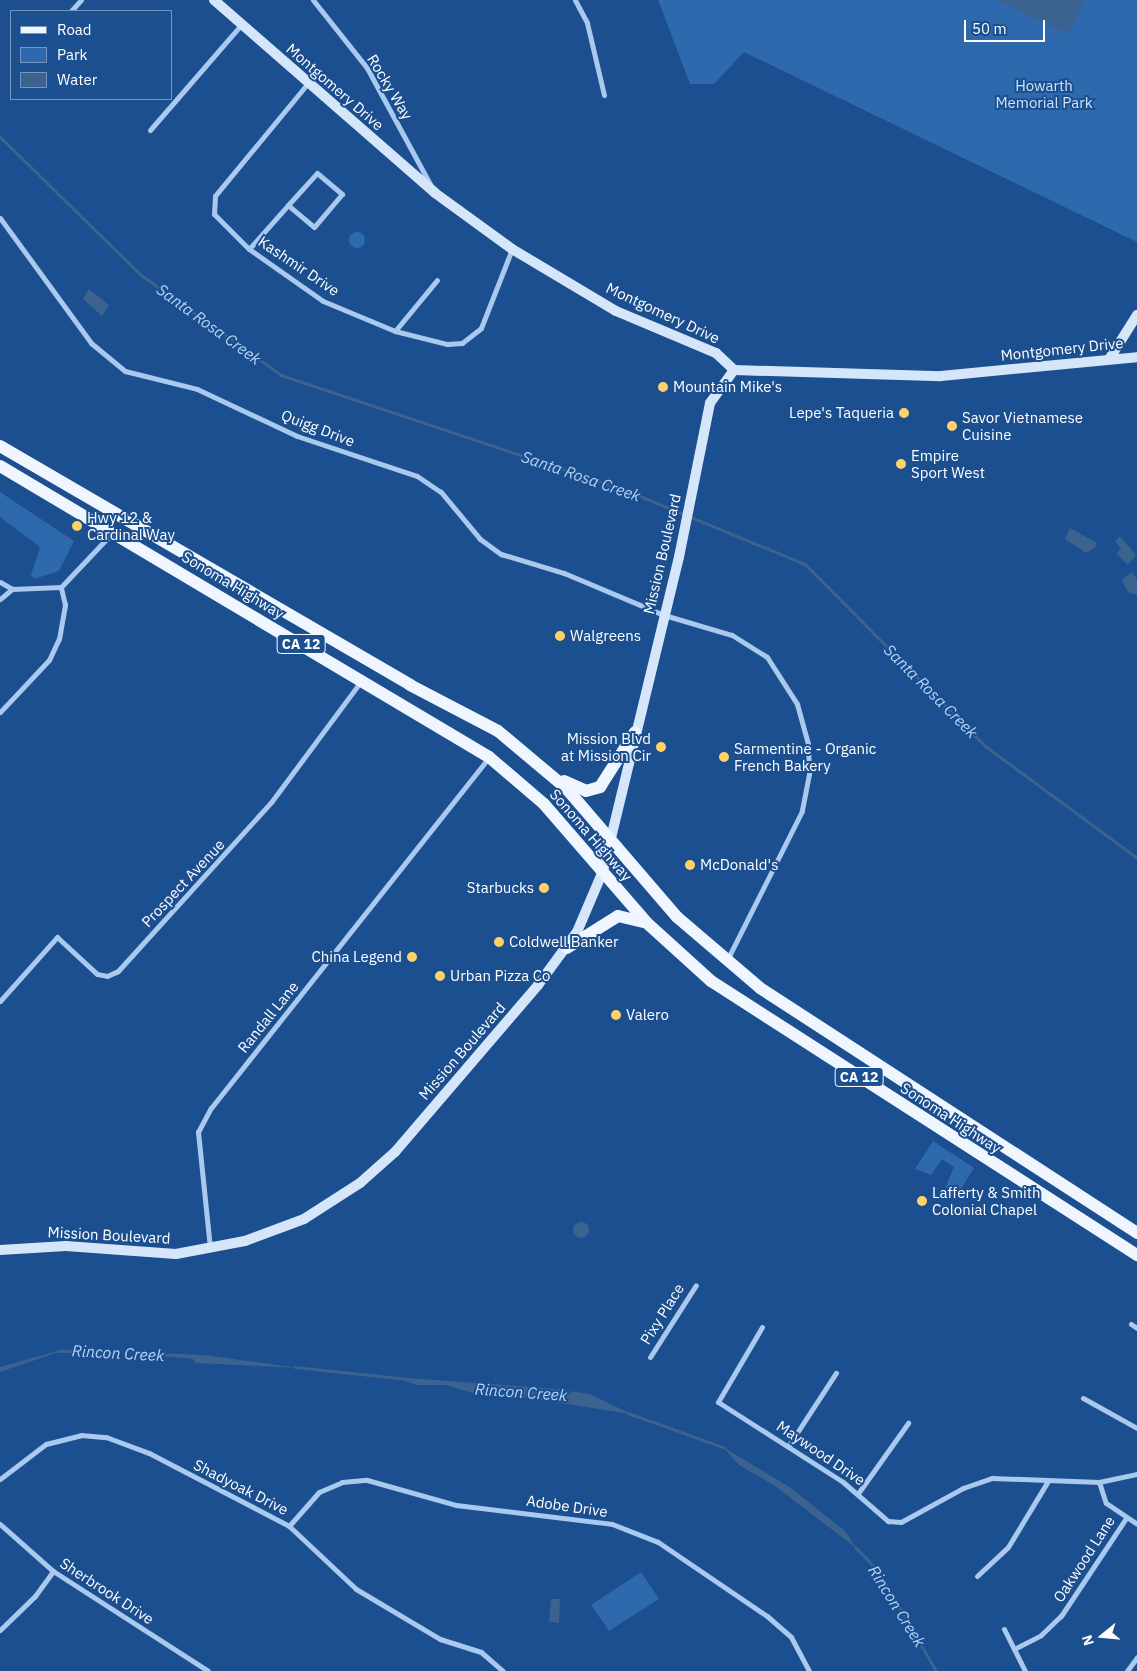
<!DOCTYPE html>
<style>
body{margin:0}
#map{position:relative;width:1137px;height:1671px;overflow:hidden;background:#1b4f8f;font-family:"IBM Plex Sans",sans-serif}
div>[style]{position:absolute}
.green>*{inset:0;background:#2e69ad}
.round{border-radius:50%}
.water>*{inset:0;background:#3c6290}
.stream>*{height:3px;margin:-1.5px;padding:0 1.5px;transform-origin:1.5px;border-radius:1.5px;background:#3c6290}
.street>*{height:5px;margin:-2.5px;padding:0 2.5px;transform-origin:2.5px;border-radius:2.5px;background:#a9c9ee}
.secondary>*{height:10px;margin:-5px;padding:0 5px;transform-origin:5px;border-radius:5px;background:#d6e6fa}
.primary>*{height:12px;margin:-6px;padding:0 6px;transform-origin:6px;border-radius:6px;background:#f0f6ff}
.dots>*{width:14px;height:14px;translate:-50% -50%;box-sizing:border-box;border:2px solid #1b4f8f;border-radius:50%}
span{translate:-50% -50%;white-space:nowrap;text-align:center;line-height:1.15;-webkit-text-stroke:4px #1b4f8f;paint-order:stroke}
.shield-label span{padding:1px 4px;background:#1b4f8f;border:1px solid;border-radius:4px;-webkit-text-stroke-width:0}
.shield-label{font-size:14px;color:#fff;font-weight:700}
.park-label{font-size:15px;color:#cfe3fa}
.street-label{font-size:15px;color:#fff}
.poi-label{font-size:15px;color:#fff}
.left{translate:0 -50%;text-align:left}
.right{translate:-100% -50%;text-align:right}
.water-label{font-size:16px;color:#b5d3f5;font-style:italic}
.legend{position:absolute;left:10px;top:10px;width:162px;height:90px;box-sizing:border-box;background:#1b4f8f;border:1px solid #7695bc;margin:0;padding:6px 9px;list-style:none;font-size:15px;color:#fff}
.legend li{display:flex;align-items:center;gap:10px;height:25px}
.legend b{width:25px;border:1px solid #7695bc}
.north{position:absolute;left:1077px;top:1611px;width:50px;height:50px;-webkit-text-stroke:4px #1b4f8f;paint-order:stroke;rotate:253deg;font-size:14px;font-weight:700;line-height:20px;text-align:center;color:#fff}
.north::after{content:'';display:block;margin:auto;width:18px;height:22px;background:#fff;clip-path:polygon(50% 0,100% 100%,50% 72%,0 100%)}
.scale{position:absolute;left:964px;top:20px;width:81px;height:22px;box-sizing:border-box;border:2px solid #fff;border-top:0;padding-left:6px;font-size:15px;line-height:18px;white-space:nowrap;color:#fff;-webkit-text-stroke:4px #1b4f8f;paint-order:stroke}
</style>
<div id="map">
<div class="green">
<i style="clip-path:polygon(658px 0,1137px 0,1137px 242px,744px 52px,714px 84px,690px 84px)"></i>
<i class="round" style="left:349px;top:232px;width:16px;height:16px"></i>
<i style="clip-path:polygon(0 492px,74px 541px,59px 571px,34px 579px,31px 575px,40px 547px,0 517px)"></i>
<i style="clip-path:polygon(933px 1141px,974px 1168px,958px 1194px,945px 1188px,954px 1167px,942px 1159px,931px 1175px,915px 1169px)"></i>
<i style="clip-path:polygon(641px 1572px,659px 1599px,609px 1631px,591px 1605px)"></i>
</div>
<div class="water">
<i style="clip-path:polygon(997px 0,1085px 0,1069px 34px)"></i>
<i style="clip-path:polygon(89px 289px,109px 305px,102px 316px,83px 299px)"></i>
<i style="clip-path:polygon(1070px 528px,1097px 543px,1095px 548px,1086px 553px,1065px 539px)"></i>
<i style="clip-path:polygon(1120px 536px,1136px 555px,1128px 565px,1116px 553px,1121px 549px,1115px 541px)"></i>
<i style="clip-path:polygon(1132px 572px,1137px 579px,1137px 595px,1128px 592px,1122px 580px)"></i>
<i class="round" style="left:573px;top:1222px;width:16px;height:16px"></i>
<i style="clip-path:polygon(61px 1350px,53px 1354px,0 1372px,0 1367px)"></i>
<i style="clip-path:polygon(111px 1351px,204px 1355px,299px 1368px,196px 1363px,193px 1359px)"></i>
<i style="clip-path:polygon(394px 1377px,558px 1389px,590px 1394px,631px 1414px,522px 1397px,514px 1392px,476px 1394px,446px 1385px,416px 1385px)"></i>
<i style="clip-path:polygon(723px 1447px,791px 1488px,846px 1532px,856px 1548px,775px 1486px,739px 1465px)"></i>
<i style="clip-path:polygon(551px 1599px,560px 1599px,559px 1623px,549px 1622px)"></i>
</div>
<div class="stream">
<i style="left:0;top:137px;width:197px;rotate:44.4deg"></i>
<i style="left:141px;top:275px;width:172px;rotate:35.5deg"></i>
<i style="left:281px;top:375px;width:368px;rotate:18.5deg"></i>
<i style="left:630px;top:492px;width:189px;rotate:22.4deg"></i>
<i style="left:805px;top:564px;width:256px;rotate:45.3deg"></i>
<i style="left:985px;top:746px;width:189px;rotate:36.4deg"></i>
<i style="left:58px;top:1351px;width:56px"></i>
<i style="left:295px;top:1367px;width:104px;rotate:6.1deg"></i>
<i style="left:628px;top:1413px;width:103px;rotate:19.8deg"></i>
<i style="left:855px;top:1547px;width:35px;rotate:46deg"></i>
<i style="left:879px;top:1572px;width:114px;rotate:60.1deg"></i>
</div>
<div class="street">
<i style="left:313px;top:0;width:87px;rotate:51.5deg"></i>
<i style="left:367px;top:68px;width:134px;rotate:61.5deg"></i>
<i style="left:575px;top:0;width:26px;rotate:62deg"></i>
<i style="left:587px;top:23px;width:74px;rotate:76.7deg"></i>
<i style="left:71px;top:11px;width:15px;rotate:-48deg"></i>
<i style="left:308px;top:83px;width:146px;rotate:129.5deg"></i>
<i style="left:215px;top:196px;width:18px;rotate:93deg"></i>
<i style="left:214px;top:214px;width:49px;rotate:45deg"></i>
<i style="left:249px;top:249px;width:90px;rotate:35.1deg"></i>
<i style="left:323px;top:301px;width:78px;rotate:22.6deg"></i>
<i style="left:395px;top:331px;width:54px;rotate:14deg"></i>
<i style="left:447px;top:344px;width:15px;rotate:-4deg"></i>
<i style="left:462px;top:343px;width:24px;rotate:-38deg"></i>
<i style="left:481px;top:328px;width:85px;rotate:-68.6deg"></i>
<i style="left:150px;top:130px;width:139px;rotate:-49.1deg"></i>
<i style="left:0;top:218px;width:155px;rotate:53.9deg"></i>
<i style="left:91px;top:343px;width:44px;rotate:39.5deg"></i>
<i style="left:125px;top:371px;width:74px;rotate:14deg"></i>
<i style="left:197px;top:389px;width:110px;rotate:25.2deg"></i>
<i style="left:297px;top:436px;width:126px;rotate:18.4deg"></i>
<i style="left:417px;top:476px;width:29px;rotate:34deg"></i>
<i style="left:441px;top:492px;width:61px;rotate:50.3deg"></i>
<i style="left:480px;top:539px;width:26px;rotate:36deg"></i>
<i style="left:501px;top:554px;width:66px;rotate:16.8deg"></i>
<i style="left:564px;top:573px;width:108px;rotate:22.8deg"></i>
<i style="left:664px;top:615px;width:71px;rotate:16.4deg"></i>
<i style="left:732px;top:635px;width:41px;rotate:32.2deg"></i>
<i style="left:767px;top:657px;width:56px;rotate:57.4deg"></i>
<i style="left:797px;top:704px;width:41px;rotate:74.6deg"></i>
<i style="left:808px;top:744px;width:30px;rotate:88deg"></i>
<i style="left:809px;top:774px;width:38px;rotate:101deg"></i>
<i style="left:802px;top:811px;width:167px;rotate:116.7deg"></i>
<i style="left:249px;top:249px;width:59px;rotate:-48.4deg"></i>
<i style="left:288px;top:205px;width:43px;rotate:-47.8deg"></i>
<i style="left:317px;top:173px;width:33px;rotate:40deg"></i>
<i style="left:342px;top:194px;width:43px;rotate:130.3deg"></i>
<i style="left:314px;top:227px;width:34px;rotate:-140deg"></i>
<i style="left:395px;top:331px;width:66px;rotate:-50.5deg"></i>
<i style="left:0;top:582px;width:14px;rotate:30deg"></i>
<i style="left:0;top:599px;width:16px;rotate:-40deg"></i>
<i style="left:12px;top:589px;width:49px;rotate:-2.3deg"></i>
<i style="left:0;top:712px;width:71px;rotate:-46.7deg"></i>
<i style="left:49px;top:660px;width:23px;rotate:-65deg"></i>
<i style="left:59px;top:639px;width:35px;rotate:-80deg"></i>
<i style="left:65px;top:605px;width:18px;rotate:-103deg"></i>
<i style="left:61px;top:587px;width:74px;rotate:-46.6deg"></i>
<i style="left:0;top:1001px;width:86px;rotate:-48.3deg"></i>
<i style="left:57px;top:937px;width:54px;rotate:42.8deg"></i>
<i style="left:97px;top:974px;width:10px;rotate:11deg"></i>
<i style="left:107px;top:976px;width:12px;rotate:-24deg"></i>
<i style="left:118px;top:971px;width:229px;rotate:-47.8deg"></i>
<i style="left:272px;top:801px;width:149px;rotate:-53.4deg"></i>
<i style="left:210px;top:1248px;width:117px;rotate:-95.9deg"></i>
<i style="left:198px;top:1132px;width:27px;rotate:-62deg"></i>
<i style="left:211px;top:1108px;width:446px;rotate:-51.6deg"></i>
<i style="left:1131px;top:1324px;width:7px;rotate:34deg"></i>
<i style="left:762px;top:1327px;width:87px;rotate:120.4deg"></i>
<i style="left:718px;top:1402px;width:148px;rotate:32.6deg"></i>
<i style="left:843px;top:1482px;width:60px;rotate:40.9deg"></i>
<i style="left:888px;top:1521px;width:13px;rotate:4deg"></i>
<i style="left:901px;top:1522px;width:71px;rotate:-28.7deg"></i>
<i style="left:963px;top:1488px;width:31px;rotate:-19deg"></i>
<i style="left:992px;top:1478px;width:107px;rotate:2.1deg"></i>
<i style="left:1099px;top:1482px;width:39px;rotate:-12deg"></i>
<i style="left:650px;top:1357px;width:85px;rotate:-57.4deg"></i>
<i style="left:1083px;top:1398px;width:62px;rotate:29.1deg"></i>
<i style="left:789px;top:1445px;width:86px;rotate:-56.9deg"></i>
<i style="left:0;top:1479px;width:58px;rotate:-37.3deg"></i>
<i style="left:46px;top:1444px;width:36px;rotate:-14deg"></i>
<i style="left:81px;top:1435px;width:25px;rotate:5deg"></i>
<i style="left:106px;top:1437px;width:46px;rotate:20.4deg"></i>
<i style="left:149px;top:1453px;width:158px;rotate:27.5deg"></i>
<i style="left:289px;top:1526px;width:92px;rotate:43.2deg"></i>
<i style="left:356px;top:1589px;width:98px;rotate:30.8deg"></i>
<i style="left:440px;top:1639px;width:43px;rotate:17.6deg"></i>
<i style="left:481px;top:1652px;width:29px;rotate:41deg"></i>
<i style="left:1099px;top:1482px;width:22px;rotate:72deg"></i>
<i style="left:1106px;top:1503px;width:37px;rotate:34deg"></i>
<i style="left:859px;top:1492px;width:85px;rotate:-54.6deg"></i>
<i style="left:0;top:1524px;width:71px;rotate:41.6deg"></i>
<i style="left:53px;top:1571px;width:184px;rotate:32.8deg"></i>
<i style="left:289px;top:1526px;width:45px;rotate:-48.6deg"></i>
<i style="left:319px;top:1492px;width:25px;rotate:-23deg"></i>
<i style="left:342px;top:1482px;width:25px;rotate:-5deg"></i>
<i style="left:367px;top:1480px;width:92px;rotate:15.7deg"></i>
<i style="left:456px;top:1505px;width:157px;rotate:6.9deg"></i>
<i style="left:612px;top:1524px;width:49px;rotate:21.4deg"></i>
<i style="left:658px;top:1542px;width:132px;rotate:34.2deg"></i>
<i style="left:767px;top:1616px;width:32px;rotate:41deg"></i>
<i style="left:791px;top:1637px;width:38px;rotate:62deg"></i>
<i style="left:977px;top:1576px;width:42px;rotate:-43.1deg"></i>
<i style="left:1008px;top:1547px;width:77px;rotate:-58.8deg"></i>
<i style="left:1004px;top:1629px;width:47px;rotate:63.4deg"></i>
<i style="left:0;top:1630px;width:49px;rotate:-44.2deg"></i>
<i style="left:35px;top:1596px;width:31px;rotate:-54deg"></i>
<i style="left:1014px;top:1649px;width:30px;rotate:-27deg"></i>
<i style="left:1041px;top:1635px;width:28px;rotate:-44deg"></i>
<i style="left:1061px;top:1616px;width:118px;rotate:-56.4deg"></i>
<i style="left:1127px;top:1671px;width:17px;rotate:-54deg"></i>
</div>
<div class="secondary">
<i style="left:214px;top:0;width:293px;rotate:41.1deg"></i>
<i style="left:435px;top:193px;width:95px;rotate:36deg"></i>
<i style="left:512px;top:249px;width:121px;rotate:30.8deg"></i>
<i style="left:616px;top:311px;width:108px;rotate:22.8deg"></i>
<i style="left:716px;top:353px;width:25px;rotate:43deg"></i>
<i style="left:734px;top:370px;width:207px;rotate:1.7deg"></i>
<i style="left:941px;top:376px;width:197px;rotate:-5.5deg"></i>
<i style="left:1110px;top:358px;width:51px;rotate:-57.9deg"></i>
<i style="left:0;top:1250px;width:66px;rotate:-3.5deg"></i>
<i style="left:66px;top:1246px;width:110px;rotate:4.2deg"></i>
<i style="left:176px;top:1254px;width:70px;rotate:-10.7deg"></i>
<i style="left:245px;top:1241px;width:63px;rotate:-20.4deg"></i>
<i style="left:304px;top:1219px;width:67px;rotate:-32.7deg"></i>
<i style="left:360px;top:1183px;width:47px;rotate:-41.5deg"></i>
<i style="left:395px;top:1152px;width:220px;rotate:-49.4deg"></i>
<i style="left:538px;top:985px;width:66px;rotate:-53.7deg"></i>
<i style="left:577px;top:932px;width:66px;rotate:-66.9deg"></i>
<i style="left:603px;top:871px;width:323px;rotate:-76.4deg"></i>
<i style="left:679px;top:557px;width:157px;rotate:-78.6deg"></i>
<i style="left:710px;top:403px;width:41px;rotate:-54deg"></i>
</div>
<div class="primary">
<i style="left:0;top:446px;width:475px;rotate:30.2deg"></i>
<i style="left:410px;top:685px;width:99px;rotate:27.6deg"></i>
<i style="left:498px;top:731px;width:89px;rotate:40deg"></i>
<i style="left:566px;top:788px;width:170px;rotate:49.3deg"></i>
<i style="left:677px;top:917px;width:109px;rotate:40.5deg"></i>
<i style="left:760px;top:988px;width:450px;rotate:33deg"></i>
<i style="left:0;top:466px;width:569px;rotate:30.76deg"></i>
<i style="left:489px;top:757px;width:72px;rotate:40.5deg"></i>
<i style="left:544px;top:804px;width:157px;rotate:49.1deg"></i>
<i style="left:647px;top:923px;width:86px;rotate:42.2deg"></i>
<i style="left:711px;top:981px;width:507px;rotate:32.75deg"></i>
<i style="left:564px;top:781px;width:24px;rotate:24deg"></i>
<i style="left:586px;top:791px;width:15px;rotate:-16deg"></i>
<i style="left:600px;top:787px;width:65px;rotate:-57.5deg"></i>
<i style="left:567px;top:948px;width:60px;rotate:-32.1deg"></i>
<i style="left:618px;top:916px;width:27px;rotate:13deg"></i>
</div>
<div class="dots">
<i style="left:663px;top:387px;background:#ffd166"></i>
<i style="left:904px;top:413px;background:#ffd166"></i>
<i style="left:952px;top:426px;background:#ffd166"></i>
<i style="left:901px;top:464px;background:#ffd166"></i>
<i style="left:77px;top:526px;background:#ffd166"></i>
<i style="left:560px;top:636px;background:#ffd166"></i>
<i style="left:661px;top:747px;background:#ffd166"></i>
<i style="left:724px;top:757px;background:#ffd166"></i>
<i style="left:690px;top:865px;background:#ffd166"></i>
<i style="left:544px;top:888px;background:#ffd166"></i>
<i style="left:499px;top:942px;background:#ffd166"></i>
<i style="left:412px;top:957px;background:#ffd166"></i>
<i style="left:440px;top:976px;background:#ffd166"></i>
<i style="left:616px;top:1015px;background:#ffd166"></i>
<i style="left:922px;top:1201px;background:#ffd166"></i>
</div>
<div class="shield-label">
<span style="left:301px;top:644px">CA 12</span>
<span style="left:859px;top:1077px">CA 12</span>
</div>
<div class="park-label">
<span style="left:1044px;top:94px">Howarth<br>Memorial Park</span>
</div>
<div class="street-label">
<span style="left:335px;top:87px;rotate:41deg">Montgomery Drive</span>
<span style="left:390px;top:87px;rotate:59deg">Rocky Way</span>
<span style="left:299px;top:266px;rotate:34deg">Kashmir Drive</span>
<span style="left:663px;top:313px;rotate:25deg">Montgomery Drive</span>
<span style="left:1062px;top:349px;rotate:-6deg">Montgomery Drive</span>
<span style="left:318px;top:428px;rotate:21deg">Quigg Drive</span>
<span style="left:662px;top:554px;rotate:-77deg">Mission Boulevard</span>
<span style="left:233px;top:585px;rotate:31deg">Sonoma Highway</span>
<span style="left:591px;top:835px;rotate:49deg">Sonoma Highway</span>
<span style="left:183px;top:883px;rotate:-47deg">Prospect Avenue</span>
<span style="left:268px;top:1017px;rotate:-51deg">Randall Lane</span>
<span style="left:462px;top:1051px;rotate:-49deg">Mission Boulevard</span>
<span style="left:951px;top:1118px;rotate:33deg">Sonoma Highway</span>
<span style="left:109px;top:1235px;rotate:3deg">Mission Boulevard</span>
<span style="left:662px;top:1314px;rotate:-58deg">Pixy Place</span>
<span style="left:821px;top:1453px;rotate:34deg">Maywood Drive</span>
<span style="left:241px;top:1487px;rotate:27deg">Shadyoak Drive</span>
<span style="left:567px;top:1506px;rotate:8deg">Adobe Drive</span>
<span style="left:1084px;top:1559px;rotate:-57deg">Oakwood Lane</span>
<span style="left:107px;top:1591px;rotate:33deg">Sherbrook Drive</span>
</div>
<div class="poi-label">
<span class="left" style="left:673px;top:387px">Mountain Mike's</span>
<span class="right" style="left:894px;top:413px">Lepe's Taqueria</span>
<span class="left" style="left:962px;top:426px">Savor Vietnamese<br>Cuisine</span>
<span class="left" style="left:911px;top:464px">Empire<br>Sport West</span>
<span class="left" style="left:87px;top:526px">Hwy 12 &amp;<br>Cardinal Way</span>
<span class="left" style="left:570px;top:636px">Walgreens</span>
<span class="right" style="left:651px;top:747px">Mission Blvd<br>at Mission Cir</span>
<span class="left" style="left:734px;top:757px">Sarmentine - Organic<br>French Bakery</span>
<span class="left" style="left:700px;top:865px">McDonald's</span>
<span class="right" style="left:534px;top:888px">Starbucks</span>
<span class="left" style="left:509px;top:942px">Coldwell Banker</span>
<span class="right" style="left:402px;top:957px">China Legend</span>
<span class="left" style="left:450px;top:976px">Urban Pizza Co</span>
<span class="left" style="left:626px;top:1015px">Valero</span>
<span class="left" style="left:932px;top:1201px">Lafferty &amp; Smith<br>Colonial Chapel</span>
</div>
<div class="water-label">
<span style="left:209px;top:324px;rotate:36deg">Santa Rosa Creek</span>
<span style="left:581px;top:476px;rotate:19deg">Santa Rosa Creek</span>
<span style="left:931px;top:691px;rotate:45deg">Santa Rosa Creek</span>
<span style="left:118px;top:1353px;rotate:3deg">Rincon Creek</span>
<span style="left:521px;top:1392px;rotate:4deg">Rincon Creek</span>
<span style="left:897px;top:1606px;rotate:58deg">Rincon Creek</span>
</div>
<ul class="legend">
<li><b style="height:6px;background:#f0f6ff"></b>Road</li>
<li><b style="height:14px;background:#2e69ad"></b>Park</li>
<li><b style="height:14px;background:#3c6290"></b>Water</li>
</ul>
<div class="north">N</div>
<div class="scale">50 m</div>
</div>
